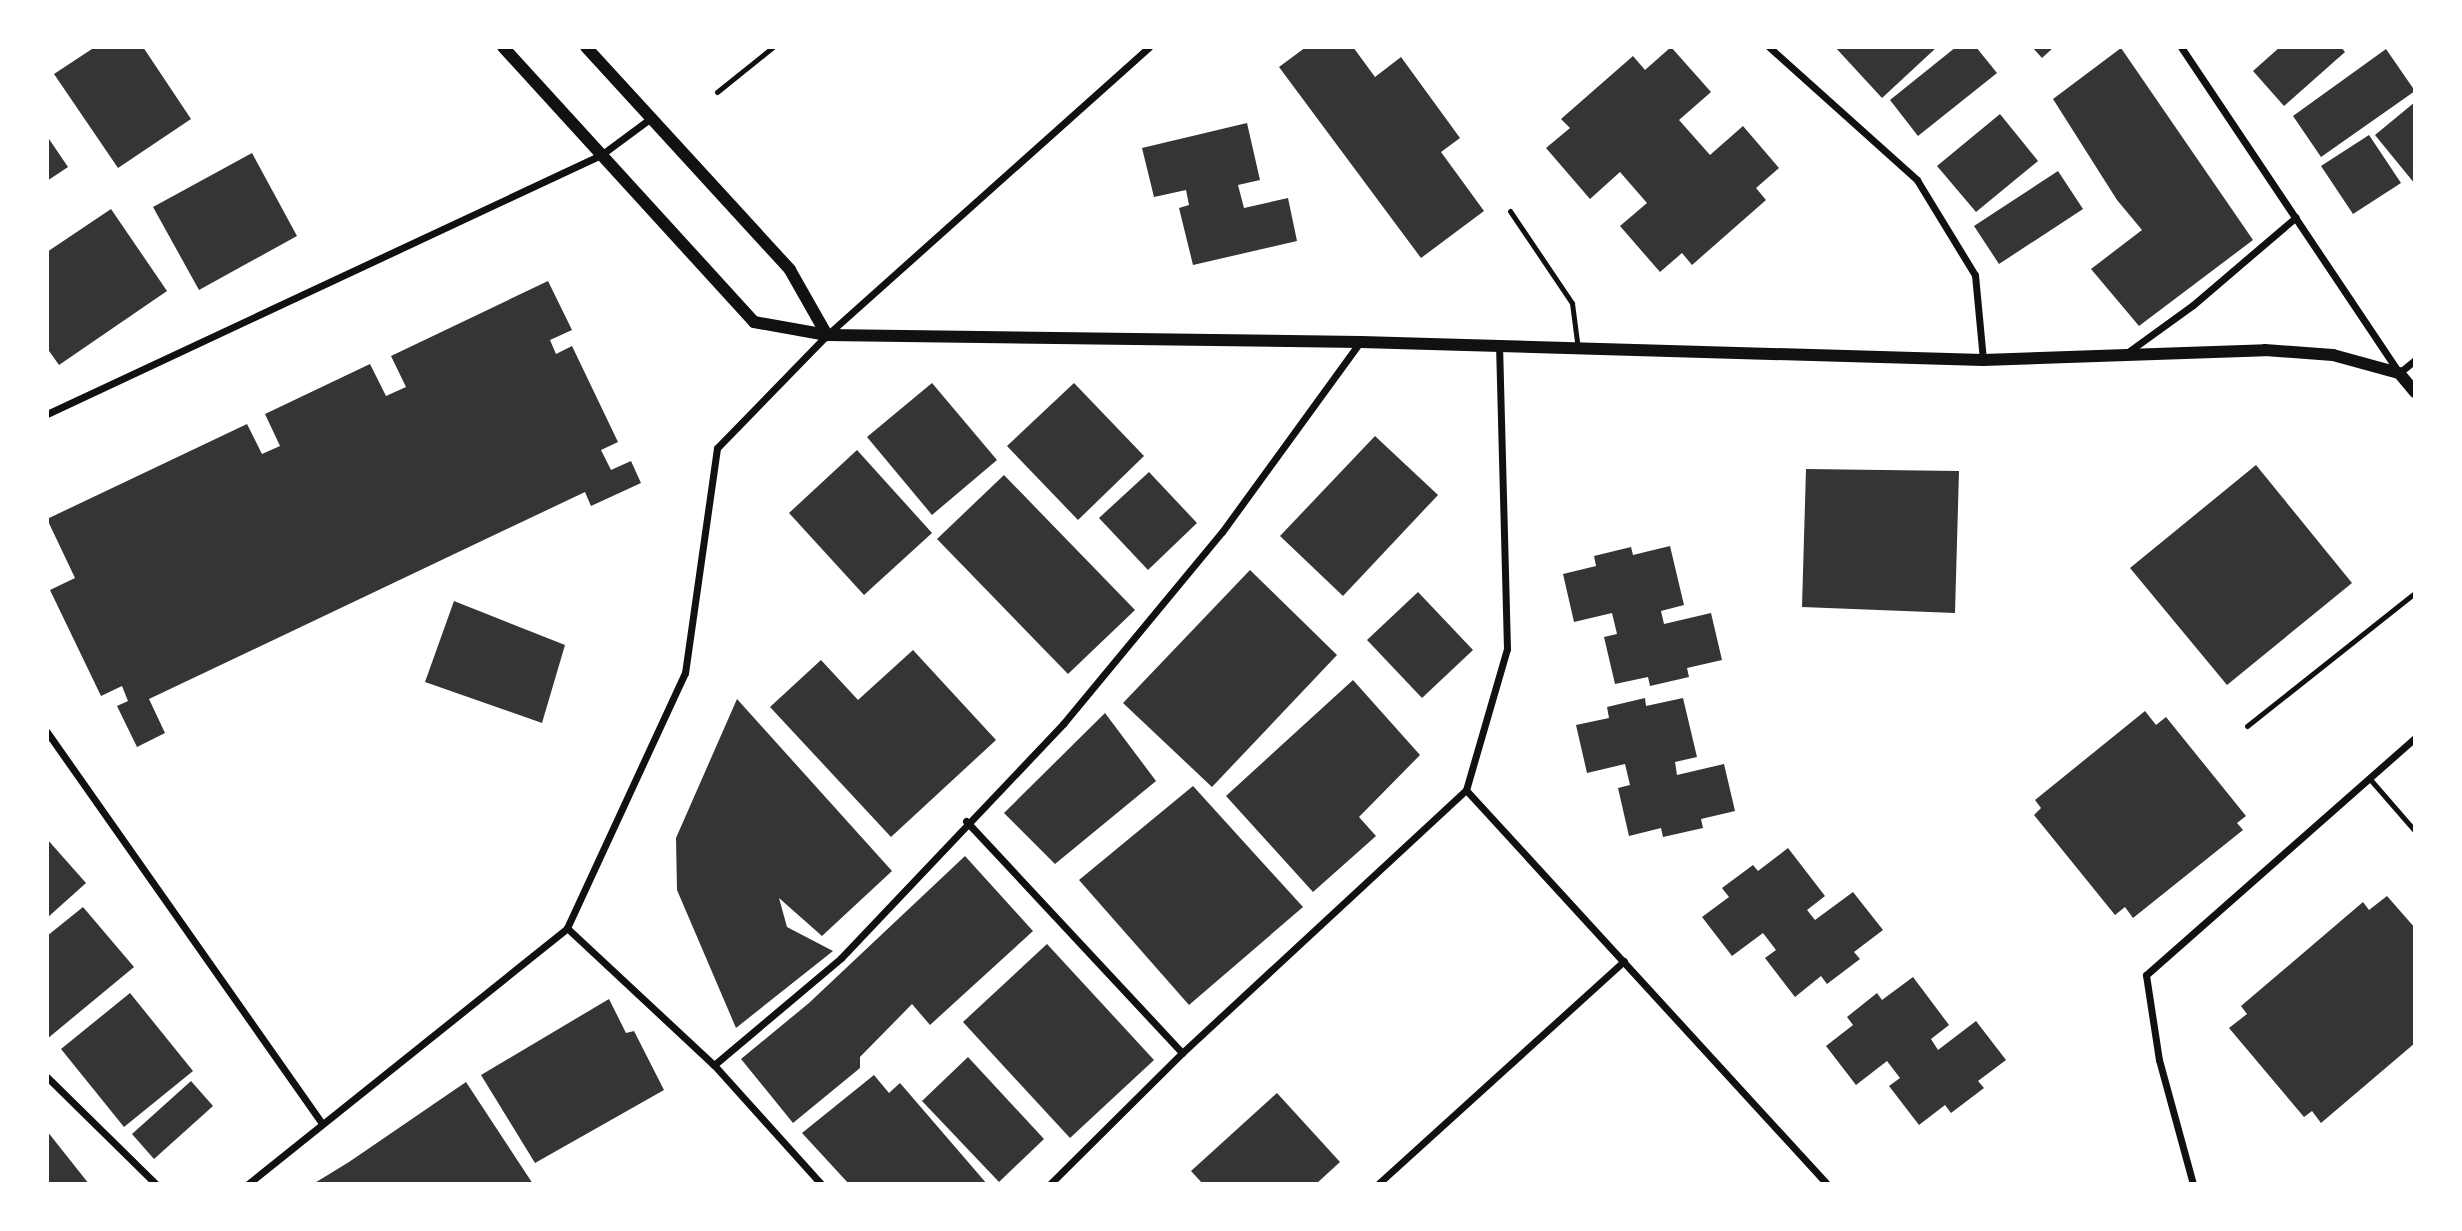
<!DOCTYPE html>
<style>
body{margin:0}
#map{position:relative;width:2462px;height:1231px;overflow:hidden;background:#fff;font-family:"Exo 2",sans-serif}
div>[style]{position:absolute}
.building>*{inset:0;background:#353535}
.service>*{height:5px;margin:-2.5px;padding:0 2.5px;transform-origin:2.5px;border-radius:2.5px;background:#111}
.minor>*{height:7px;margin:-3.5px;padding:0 3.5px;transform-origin:3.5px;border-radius:3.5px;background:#111}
.tertiary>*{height:12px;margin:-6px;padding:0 6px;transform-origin:6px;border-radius:6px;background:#111}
span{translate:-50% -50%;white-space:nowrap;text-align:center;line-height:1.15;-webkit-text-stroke:6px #fff;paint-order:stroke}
.frame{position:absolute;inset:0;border:49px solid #fff;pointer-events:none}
</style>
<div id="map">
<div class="building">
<i style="clip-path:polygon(95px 47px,143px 47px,191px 119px,118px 168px,54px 74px)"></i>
<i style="clip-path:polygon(1306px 47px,1353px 47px,1375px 77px,1401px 57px,1460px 138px,1441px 152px,1484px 211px,1421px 258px,1279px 67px)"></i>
<i style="clip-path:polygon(1671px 47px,1711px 92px,1679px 120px,1710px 155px,1743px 126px,1779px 168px,1756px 188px,1766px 200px,1692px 265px,1682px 253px,1660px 272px,1620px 226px,1647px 203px,1620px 172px,1590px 199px,1546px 148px,1570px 128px,1561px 119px,1633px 56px,1645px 70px)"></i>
<i style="clip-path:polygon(1835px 47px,1937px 47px,1882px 98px)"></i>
<i style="clip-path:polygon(1956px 47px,1976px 47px,1997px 73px,1918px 136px,1890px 100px)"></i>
<i style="clip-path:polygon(2032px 47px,2054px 47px,2042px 58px)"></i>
<i style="clip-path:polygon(2280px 47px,2341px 47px,2345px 52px,2284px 106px,2253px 71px)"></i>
<i style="clip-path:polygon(2121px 48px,2253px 240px,2139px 326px,2091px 269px,2142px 230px,2117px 200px,2053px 99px)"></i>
<i style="clip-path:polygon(2386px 49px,2415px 91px,2321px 157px,2293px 116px)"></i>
<i style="clip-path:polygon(2415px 102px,2415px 184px,2375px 135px)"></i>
<i style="clip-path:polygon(2000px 114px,2038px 161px,1976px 212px,1937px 166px)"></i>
<i style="clip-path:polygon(1247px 123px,1260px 180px,1238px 185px,1244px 208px,1288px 198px,1297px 241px,1193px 265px,1179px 208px,1189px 205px,1186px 190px,1154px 197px,1142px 148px)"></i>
<i style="clip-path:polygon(2369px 135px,2401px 183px,2353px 214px,2321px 166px)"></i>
<i style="clip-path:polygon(47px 136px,68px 167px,47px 181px)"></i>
<i style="clip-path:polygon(252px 153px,297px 236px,199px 290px,153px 207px)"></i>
<i style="clip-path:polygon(2058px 171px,2083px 209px,1999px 264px,1974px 226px)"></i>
<i style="clip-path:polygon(111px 209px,167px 291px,59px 365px,47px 348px,47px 252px)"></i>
<i style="clip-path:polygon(548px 281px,572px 330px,550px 340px,556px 354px,572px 346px,618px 442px,601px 450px,611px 470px,631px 461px,641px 483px,591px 506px,585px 492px,149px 699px,165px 733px,137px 747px,117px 706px,128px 701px,122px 686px,101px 696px,50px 590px,75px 578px,47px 519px,247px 424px,262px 454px,280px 446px,265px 414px,370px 364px,386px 396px,406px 387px,391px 356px)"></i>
<i style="clip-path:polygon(932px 383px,997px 460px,932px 515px,867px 437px)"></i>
<i style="clip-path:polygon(1074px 383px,1144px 456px,1078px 520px,1007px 446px)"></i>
<i style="clip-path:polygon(1375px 436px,1438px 495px,1343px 596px,1280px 536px)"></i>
<i style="clip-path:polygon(857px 450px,932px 533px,864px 595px,789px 513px)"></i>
<i style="clip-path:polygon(2256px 465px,2352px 583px,2227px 685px,2130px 568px)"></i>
<i style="clip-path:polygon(1806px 469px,1959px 471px,1955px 613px,1802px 607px)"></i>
<i style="clip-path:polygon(1149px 472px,1197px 523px,1148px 570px,1099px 518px)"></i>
<i style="clip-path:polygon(1004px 475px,1135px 610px,1068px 674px,937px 539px)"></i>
<i style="clip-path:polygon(1670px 546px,1684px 605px,1661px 611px,1664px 624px,1711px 613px,1722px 660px,1687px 668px,1689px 677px,1650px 686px,1648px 677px,1615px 684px,1604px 637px,1617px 634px,1612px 613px,1574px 622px,1563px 574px,1596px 566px,1594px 556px,1631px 547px,1633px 555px)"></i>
<i style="clip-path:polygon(1250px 570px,1337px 655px,1212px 787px,1123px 703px)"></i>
<i style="clip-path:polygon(1418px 592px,1473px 650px,1422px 698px,1367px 640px)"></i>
<i style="clip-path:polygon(454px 601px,565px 645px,542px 723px,425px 682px)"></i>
<i style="clip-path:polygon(913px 650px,996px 740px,891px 837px,770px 707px,821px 660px,858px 700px)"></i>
<i style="clip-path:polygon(1353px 680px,1420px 755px,1359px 817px,1376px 836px,1313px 892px,1226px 796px)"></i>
<i style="clip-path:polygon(1645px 698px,1646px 706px,1683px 698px,1697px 757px,1675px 762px,1677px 775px,1724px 764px,1735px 811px,1701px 819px,1703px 828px,1663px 837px,1661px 828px,1629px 836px,1618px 788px,1630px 785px,1625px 764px,1587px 773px,1576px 725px,1609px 718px,1607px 707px)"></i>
<i style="clip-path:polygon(737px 699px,892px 871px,822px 936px,779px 898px,787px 927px,833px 951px,736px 1028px,677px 890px,676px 838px)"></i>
<i style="clip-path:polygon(2145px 711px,2156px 725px,2166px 717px,2246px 816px,2237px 823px,2243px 830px,2133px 918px,2125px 907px,2115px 915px,2034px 815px,2041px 808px,2035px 800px)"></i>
<i style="clip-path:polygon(1105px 713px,1156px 781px,1055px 864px,1004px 813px)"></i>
<i style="clip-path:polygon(1193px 786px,1303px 907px,1189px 1005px,1079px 880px)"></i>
<i style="clip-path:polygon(47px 839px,86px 883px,47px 918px)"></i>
<i style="clip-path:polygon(1788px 848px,1825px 896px,1807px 910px,1815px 920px,1853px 892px,1883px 930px,1854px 952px,1860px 959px,1827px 984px,1821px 976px,1795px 997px,1765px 958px,1776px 950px,1763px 933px,1732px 956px,1702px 917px,1729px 897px,1722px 888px,1753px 865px,1758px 871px)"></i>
<i style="clip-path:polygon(965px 856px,1033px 931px,930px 1025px,912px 1004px,860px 1057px,860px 1068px,793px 1123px,741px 1059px,809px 1003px)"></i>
<i style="clip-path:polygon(2387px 896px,2415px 928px,2415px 1043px,2321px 1123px,2312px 1111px,2304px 1117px,2229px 1028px,2247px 1014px,2241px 1006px,2363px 902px,2369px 910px)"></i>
<i style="clip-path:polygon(83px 907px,134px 967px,47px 1039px,47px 936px)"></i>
<i style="clip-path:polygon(1047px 944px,1154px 1060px,1070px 1138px,963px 1022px)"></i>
<i style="clip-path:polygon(1913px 977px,1949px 1025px,1931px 1039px,1938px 1050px,1976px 1021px,2006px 1060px,1978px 1081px,1984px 1088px,1951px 1113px,1945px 1105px,1919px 1125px,1889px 1086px,1900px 1078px,1887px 1061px,1856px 1085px,1826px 1046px,1853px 1025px,1847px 1017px,1877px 993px,1882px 1000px)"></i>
<i style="clip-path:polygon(130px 993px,193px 1071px,124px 1127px,61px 1049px)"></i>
<i style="clip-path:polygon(609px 999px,626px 1033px,634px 1031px,664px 1090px,535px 1163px,481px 1075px)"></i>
<i style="clip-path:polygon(968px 1057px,1044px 1139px,999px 1182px,922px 1101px)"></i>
<i style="clip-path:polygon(874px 1075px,889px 1093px,900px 1083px,987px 1184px,849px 1184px,802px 1133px)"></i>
<i style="clip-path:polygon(191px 1081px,213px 1106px,154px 1159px,132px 1134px)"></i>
<i style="clip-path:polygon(466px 1082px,533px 1184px,313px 1184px,349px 1162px)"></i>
<i style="clip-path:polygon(1277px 1093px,1340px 1162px,1316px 1184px,1203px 1184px,1191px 1171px)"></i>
<i style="clip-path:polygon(47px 1131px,89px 1184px,47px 1184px)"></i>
</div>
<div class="service">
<i style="left:717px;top:92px;width:72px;rotate:-38.8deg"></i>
<i style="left:1510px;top:211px;width:111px;rotate:56deg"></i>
<i style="left:1572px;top:303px;width:46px;rotate:82.6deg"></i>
<i style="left:2247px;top:726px;width:214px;rotate:-38.4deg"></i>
<i style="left:2369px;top:778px;width:70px;rotate:49deg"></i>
</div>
<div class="minor">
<i style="left:1769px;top:47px;width:199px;rotate:41.9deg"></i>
<i style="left:1917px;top:180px;width:111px;rotate:58.6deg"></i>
<i style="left:1975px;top:275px;width:85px;rotate:84.6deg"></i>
<i style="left:2181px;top:47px;width:392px;rotate:56.2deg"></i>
<i style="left:2399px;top:373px;width:21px;rotate:-39deg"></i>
<i style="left:2128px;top:352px;width:80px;rotate:-35.9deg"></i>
<i style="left:2193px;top:305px;width:135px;rotate:-40.5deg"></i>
<i style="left:47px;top:414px;width:612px;rotate:-25.06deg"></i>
<i style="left:601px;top:155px;width:62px;rotate:-36.5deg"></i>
<i style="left:47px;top:732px;width:479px;rotate:54.9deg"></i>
<i style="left:1466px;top:790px;width:534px;rotate:47.5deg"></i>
<i style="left:966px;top:821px;width:317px;rotate:47deg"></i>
<i style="left:567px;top:928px;width:201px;rotate:43deg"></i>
<i style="left:714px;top:1065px;width:160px;rotate:48deg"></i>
<i style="left:714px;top:1065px;width:166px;rotate:-40.1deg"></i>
<i style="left:841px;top:958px;width:323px;rotate:-46.5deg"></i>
<i style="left:1063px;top:724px;width:249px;rotate:-50.4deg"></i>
<i style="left:1222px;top:532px;width:235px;rotate:-54deg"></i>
<i style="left:47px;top:1077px;width:153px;rotate:44.5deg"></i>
<i style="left:248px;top:1184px;width:409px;rotate:-38.7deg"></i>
<i style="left:567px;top:928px;width:281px;rotate:-65.2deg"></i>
<i style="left:685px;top:673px;width:227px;rotate:-81.9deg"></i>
<i style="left:717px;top:448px;width:158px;rotate:-45.8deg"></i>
<i style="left:827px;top:335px;width:432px;rotate:-41.8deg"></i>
<i style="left:1050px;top:1184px;width:186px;rotate:-44.8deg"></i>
<i style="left:1182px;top:1053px;width:387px;rotate:-42.8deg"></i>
<i style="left:1466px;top:790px;width:147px;rotate:-73.8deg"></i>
<i style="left:1507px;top:649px;width:301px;rotate:-91.5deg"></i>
<i style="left:1378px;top:1184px;width:332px;rotate:-42.2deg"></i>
<i style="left:2193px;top:1184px;width:129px;rotate:-105.3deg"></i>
<i style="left:2159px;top:1060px;width:86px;rotate:-98.7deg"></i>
<i style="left:2146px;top:975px;width:359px;rotate:-41.4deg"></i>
</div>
<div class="tertiary">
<i style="left:503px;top:47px;width:372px;rotate:47.6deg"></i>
<i style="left:754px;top:322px;width:74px;rotate:10.1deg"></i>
<i style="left:827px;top:335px;width:534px;rotate:0.75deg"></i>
<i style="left:1361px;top:342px;width:622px;rotate:1.66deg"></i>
<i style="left:1983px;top:360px;width:282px;rotate:-2deg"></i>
<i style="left:2265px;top:350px;width:68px;rotate:4.2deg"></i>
<i style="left:2333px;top:355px;width:68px;rotate:15.3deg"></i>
<i style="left:2399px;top:373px;width:25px;rotate:50deg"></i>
<i style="left:586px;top:47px;width:302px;rotate:47.5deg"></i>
<i style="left:790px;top:270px;width:75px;rotate:60.4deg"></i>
</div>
<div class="frame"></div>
</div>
